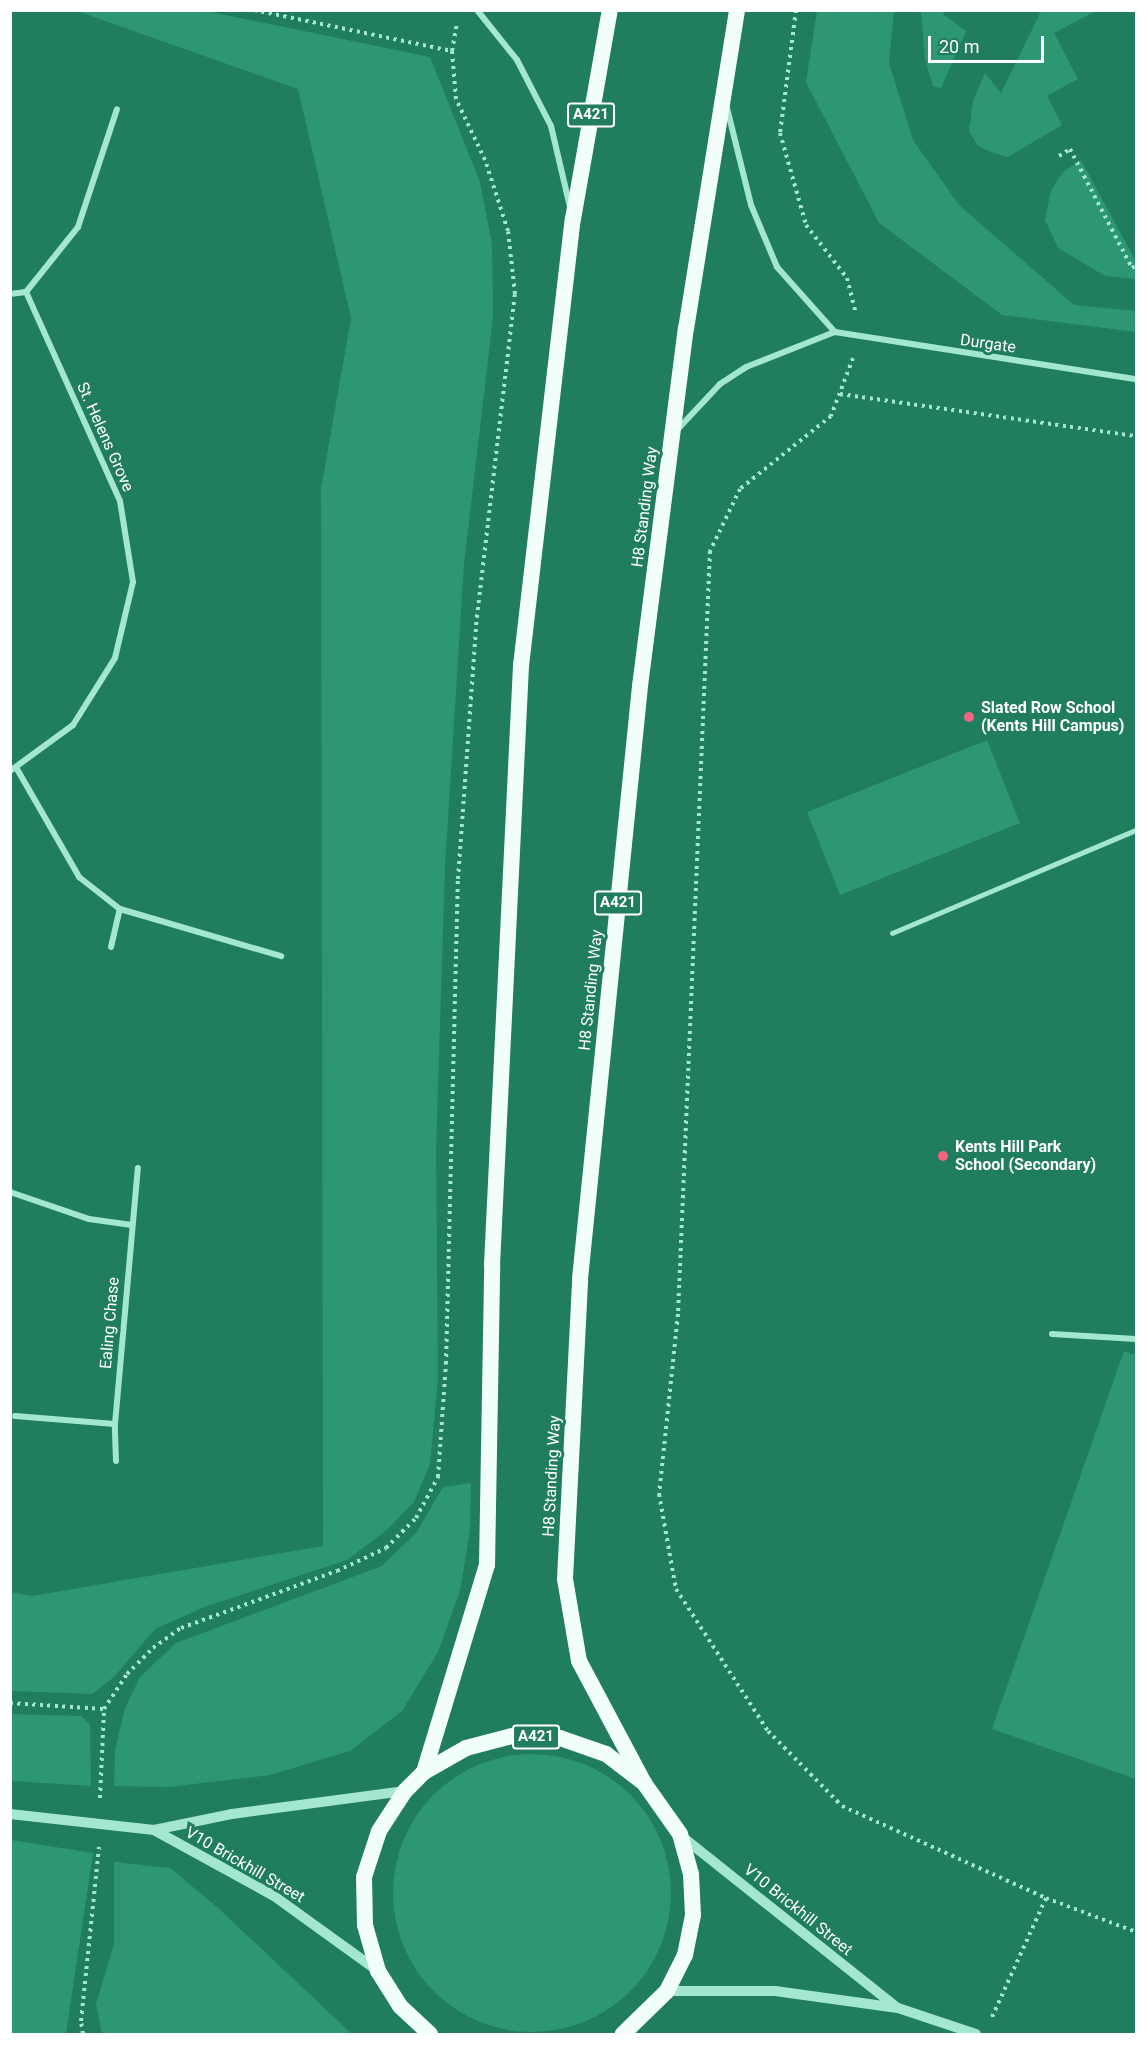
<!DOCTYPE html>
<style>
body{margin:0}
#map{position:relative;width:1147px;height:2045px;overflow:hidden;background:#207d5d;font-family:Roboto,sans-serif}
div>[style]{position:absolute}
.green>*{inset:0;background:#2d9771}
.round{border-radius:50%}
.path>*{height:4px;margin-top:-2px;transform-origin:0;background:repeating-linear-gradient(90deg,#a4e7cf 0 3px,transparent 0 7.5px)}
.service>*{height:4.5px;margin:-2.25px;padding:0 2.25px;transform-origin:2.25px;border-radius:2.25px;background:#a4e7cf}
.minor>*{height:6px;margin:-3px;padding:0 3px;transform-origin:3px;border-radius:3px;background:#a4e7cf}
.tertiary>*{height:10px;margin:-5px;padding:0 5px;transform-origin:5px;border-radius:5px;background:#a4e7cf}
.trunk>*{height:16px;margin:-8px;padding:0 8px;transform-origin:8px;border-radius:8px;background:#f2fefa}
.dots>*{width:16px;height:16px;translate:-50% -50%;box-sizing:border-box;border:3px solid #207d5d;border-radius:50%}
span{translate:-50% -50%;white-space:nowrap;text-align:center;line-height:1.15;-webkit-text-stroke:6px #207d5d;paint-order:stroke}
.shield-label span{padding:2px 4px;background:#207d5d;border:2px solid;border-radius:4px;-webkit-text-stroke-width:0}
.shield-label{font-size:15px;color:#fff;font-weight:700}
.street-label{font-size:16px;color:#fff}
.poi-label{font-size:16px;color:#fff;font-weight:700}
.left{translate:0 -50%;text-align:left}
.frame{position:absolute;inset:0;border:12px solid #fff;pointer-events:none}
.scale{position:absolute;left:928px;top:36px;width:116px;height:27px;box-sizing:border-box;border:3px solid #fff;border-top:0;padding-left:8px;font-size:18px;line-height:21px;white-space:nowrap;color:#fff;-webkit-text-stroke:4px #207d5d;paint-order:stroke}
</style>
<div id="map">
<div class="green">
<i style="clip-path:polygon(77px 11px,206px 11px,430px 57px,480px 182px,492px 244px,493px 317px,464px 564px,445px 867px,436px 1151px,438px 1378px,430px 1464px,414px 1502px,387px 1530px,347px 1560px,207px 1606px,155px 1629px,114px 1677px,92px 1694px,11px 1691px,11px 1592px,32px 1596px,323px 1546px,321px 489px,351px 318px,298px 89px)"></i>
<i style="clip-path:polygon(817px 11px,894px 11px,889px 63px,913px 140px,959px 205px,1074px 305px,1136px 311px,1136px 332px,1002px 315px,879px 223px,806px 82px)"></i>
<i style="clip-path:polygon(921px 11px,944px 11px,943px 14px,966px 31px,941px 88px,933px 86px,925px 59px)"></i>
<i style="clip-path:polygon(1041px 11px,1096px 11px,1054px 33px,1078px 79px,1047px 96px,1062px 125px,1008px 157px,991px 152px,978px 146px,969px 131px,973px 101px,985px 73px,1001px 93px)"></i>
<i style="clip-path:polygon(1081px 160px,1136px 262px,1136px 279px,1105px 276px,1058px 248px,1045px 220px,1051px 190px,1063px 172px)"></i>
<i style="clip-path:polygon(987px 740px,1020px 823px,840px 895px,807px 812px)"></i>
<i style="clip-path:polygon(1124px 1351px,1136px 1355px,1136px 1779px,992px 1729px)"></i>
<i style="clip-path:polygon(471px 1483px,470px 1530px,460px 1591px,438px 1652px,402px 1711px,350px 1751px,270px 1775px,169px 1787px,114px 1786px,115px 1750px,125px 1708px,140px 1677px,176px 1643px,382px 1566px,416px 1533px,443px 1487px)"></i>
<i style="clip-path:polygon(11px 1714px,81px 1716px,90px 1724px,91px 1786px,11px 1781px)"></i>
<i class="round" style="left:393px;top:1754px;width:278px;height:278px"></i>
<i style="clip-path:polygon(11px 1840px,93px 1853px,66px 2034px,11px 2034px)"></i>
<i style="clip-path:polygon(114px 1862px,170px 1868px,217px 1907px,352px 2034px,102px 2034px,96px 2004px,114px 1944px)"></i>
</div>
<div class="path">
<i style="left:254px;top:10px;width:202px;rotate:11.7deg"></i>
<i style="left:796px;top:10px;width:124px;rotate:97.4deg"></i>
<i style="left:780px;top:133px;width:96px;rotate:74.2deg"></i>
<i style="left:806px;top:225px;width:67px;rotate:52.3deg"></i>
<i style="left:847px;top:278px;width:37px;rotate:76deg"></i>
<i style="left:1059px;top:156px;width:13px;rotate:-32deg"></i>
<i style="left:1070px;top:149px;width:134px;rotate:62.5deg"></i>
<i style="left:1132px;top:268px;width:5px;rotate:-37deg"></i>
<i style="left:853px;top:358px;width:62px;rotate:110.8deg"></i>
<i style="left:831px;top:416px;width:117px;rotate:141.3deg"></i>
<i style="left:740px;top:489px;width:69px;rotate:115.8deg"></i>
<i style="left:710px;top:551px;width:764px;rotate:92.4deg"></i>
<i style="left:678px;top:1314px;width:181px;rotate:96deg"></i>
<i style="left:659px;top:1494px;width:97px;rotate:79.9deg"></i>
<i style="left:676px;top:1589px;width:169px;rotate:57.1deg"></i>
<i style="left:768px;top:1731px;width:105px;rotate:45.4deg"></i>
<i style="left:842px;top:1806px;width:224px;rotate:24.3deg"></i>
<i style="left:1046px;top:1898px;width:131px;rotate:114.4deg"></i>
<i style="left:840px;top:394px;width:299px;rotate:8.1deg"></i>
<i style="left:10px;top:1703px;width:94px;rotate:3.7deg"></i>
<i style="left:100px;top:1798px;width:89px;rotate:-87.4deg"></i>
<i style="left:104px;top:1709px;width:42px;rotate:-56.7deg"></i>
<i style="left:127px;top:1674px;width:37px;rotate:-45deg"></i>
<i style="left:153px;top:1648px;width:34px;rotate:-36deg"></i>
<i style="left:181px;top:1628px;width:166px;rotate:-20.1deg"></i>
<i style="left:337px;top:1571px;width:54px;rotate:-25.1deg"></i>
<i style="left:386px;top:1548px;width:42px;rotate:-45deg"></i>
<i style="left:416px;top:1518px;width:47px;rotate:-61.8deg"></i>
<i style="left:438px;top:1477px;width:113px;rotate:-86deg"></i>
<i style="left:446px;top:1364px;width:485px;rotate:-88.6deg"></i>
<i style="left:458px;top:879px;width:255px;rotate:-85.9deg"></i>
<i style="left:476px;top:625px;width:333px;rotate:-83.3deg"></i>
<i style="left:515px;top:294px;width:63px;rotate:-96.3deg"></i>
<i style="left:508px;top:231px;width:75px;rotate:-107.9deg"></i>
<i style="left:485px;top:160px;width:68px;rotate:-115.4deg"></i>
<i style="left:456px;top:99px;width:48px;rotate:-94.8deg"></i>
<i style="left:452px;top:51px;width:29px;rotate:-80deg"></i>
<i style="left:1046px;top:1898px;width:96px;rotate:20.7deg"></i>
<i style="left:83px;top:2034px;width:13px;rotate:-99deg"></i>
<i style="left:81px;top:2021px;width:175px;rotate:-84.1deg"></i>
</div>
<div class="service">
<i style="left:892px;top:933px;width:265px;rotate:-22.9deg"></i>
</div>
<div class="minor">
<i style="left:477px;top:10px;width:64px;rotate:51.3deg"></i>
<i style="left:517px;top:60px;width:74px;rotate:62.7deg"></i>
<i style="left:551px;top:126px;width:83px;rotate:76.8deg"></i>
<i style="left:727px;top:108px;width:100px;rotate:76.1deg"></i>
<i style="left:751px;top:205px;width:67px;rotate:67.2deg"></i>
<i style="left:777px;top:267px;width:87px;rotate:48.3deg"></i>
<i style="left:10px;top:294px;width:16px;rotate:-7deg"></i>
<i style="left:26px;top:292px;width:83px;rotate:-51.3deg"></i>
<i style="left:78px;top:227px;width:124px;rotate:-71.7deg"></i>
<i style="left:677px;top:430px;width:63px;rotate:-46.9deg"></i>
<i style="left:720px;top:384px;width:31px;rotate:-33deg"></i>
<i style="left:746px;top:367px;width:96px;rotate:-21.5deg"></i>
<i style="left:835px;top:332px;width:305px;rotate:8.9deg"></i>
<i style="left:17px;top:769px;width:125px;rotate:60.1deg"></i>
<i style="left:79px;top:877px;width:52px;rotate:38deg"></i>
<i style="left:120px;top:909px;width:168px;rotate:16.3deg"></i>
<i style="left:10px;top:771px;width:78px;rotate:-36.1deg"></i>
<i style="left:73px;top:725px;width:79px;rotate:-57.9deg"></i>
<i style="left:115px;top:658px;width:78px;rotate:-76.7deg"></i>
<i style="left:133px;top:582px;width:82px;rotate:-99.1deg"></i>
<i style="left:120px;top:501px;width:229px;rotate:-114.2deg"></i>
<i style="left:111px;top:947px;width:39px;rotate:-77deg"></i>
<i style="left:10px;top:1192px;width:83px;rotate:18.9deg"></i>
<i style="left:89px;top:1219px;width:43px;rotate:7.9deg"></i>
<i style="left:1052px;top:1334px;width:84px;rotate:3.4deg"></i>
<i style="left:15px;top:1416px;width:100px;rotate:4.6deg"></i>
<i style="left:116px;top:1461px;width:37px;rotate:-92deg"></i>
<i style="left:115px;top:1424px;width:257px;rotate:-84.9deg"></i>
</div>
<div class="tertiary">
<i style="left:10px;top:1814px;width:145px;rotate:6.3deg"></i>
<i style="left:154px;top:1830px;width:80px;rotate:-11.6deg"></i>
<i style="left:232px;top:1814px;width:175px;rotate:-7.6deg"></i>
<i style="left:154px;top:1830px;width:137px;rotate:28.8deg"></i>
<i style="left:274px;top:1896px;width:128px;rotate:35.8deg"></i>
<i style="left:680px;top:1835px;width:275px;rotate:38.5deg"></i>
<i style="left:667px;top:1991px;width:108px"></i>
<i style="left:775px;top:1991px;width:124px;rotate:7.9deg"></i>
<i style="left:898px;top:2008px;width:82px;rotate:18.4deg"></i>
</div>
<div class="trunk">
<i style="left:424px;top:1772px;width:216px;rotate:-73.1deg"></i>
<i style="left:487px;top:1565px;width:300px;rotate:-89deg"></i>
<i style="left:492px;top:1265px;width:600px;rotate:-87.23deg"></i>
<i style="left:521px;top:666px;width:450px;rotate:-83.4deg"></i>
<i style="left:573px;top:219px;width:212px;rotate:-80deg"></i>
<i style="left:644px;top:1783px;width:138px;rotate:-118deg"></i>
<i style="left:579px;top:1661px;width:83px;rotate:-99.7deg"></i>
<i style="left:565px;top:1579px;width:300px;rotate:-87.1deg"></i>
<i style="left:580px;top:1279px;width:596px;rotate:-84.22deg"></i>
<i style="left:640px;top:686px;width:360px;rotate:-82.7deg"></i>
<i style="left:686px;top:329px;width:323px;rotate:-80.9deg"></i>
<i style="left:430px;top:2034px;width:41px;rotate:-137deg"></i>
<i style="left:400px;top:2006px;width:41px;rotate:-122.2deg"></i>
<i style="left:378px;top:1971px;width:48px;rotate:-105.8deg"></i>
<i style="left:365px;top:1925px;width:48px;rotate:-91.2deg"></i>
<i style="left:364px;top:1877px;width:48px;rotate:-71.9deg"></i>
<i style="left:379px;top:1831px;width:48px;rotate:-57deg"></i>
<i style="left:405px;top:1791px;width:27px;rotate:-45deg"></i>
<i style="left:424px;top:1772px;width:48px;rotate:-29.7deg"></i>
<i style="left:466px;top:1748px;width:48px;rotate:-14.6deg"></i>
<i style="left:512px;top:1736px;width:48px;rotate:2.4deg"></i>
<i style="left:560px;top:1738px;width:49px;rotate:19.2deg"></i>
<i style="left:606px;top:1754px;width:48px;rotate:37.3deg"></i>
<i style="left:644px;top:1783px;width:62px;rotate:54.8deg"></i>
<i style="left:680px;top:1834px;width:41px;rotate:74.6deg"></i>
<i style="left:691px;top:1874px;width:41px;rotate:87.2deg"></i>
<i style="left:693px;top:1915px;width:41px;rotate:101.3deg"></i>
<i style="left:685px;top:1955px;width:40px;rotate:116.6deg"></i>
<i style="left:667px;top:1991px;width:62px;rotate:135.7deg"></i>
</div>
<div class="dots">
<i style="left:969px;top:717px;background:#f46481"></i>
<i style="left:943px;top:1156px;background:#f46481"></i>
</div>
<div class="shield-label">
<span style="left:591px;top:115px">A421</span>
<span style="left:618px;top:903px">A421</span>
<span style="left:536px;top:1737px">A421</span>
</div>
<div class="street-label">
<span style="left:988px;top:344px;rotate:8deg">Durgate</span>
<span style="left:105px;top:437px;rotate:66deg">St. Helens Grove</span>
<span style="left:645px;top:507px;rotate:-83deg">H8 Standing Way</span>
<span style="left:591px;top:990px;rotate:-84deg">H8 Standing Way</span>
<span style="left:110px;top:1323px;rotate:-85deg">Ealing Chase</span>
<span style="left:552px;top:1476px;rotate:-87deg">H8 Standing Way</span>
<span style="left:245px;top:1865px;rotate:30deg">V10 Brickhill Street</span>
<span style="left:798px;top:1910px;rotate:39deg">V10 Brickhill Street</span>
</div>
<div class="poi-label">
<span class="left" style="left:981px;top:717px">Slated Row School<br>(Kents Hill Campus)</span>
<span class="left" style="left:955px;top:1156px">Kents Hill Park<br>School (Secondary)</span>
</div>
<div class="frame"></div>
<div class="scale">20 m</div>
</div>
